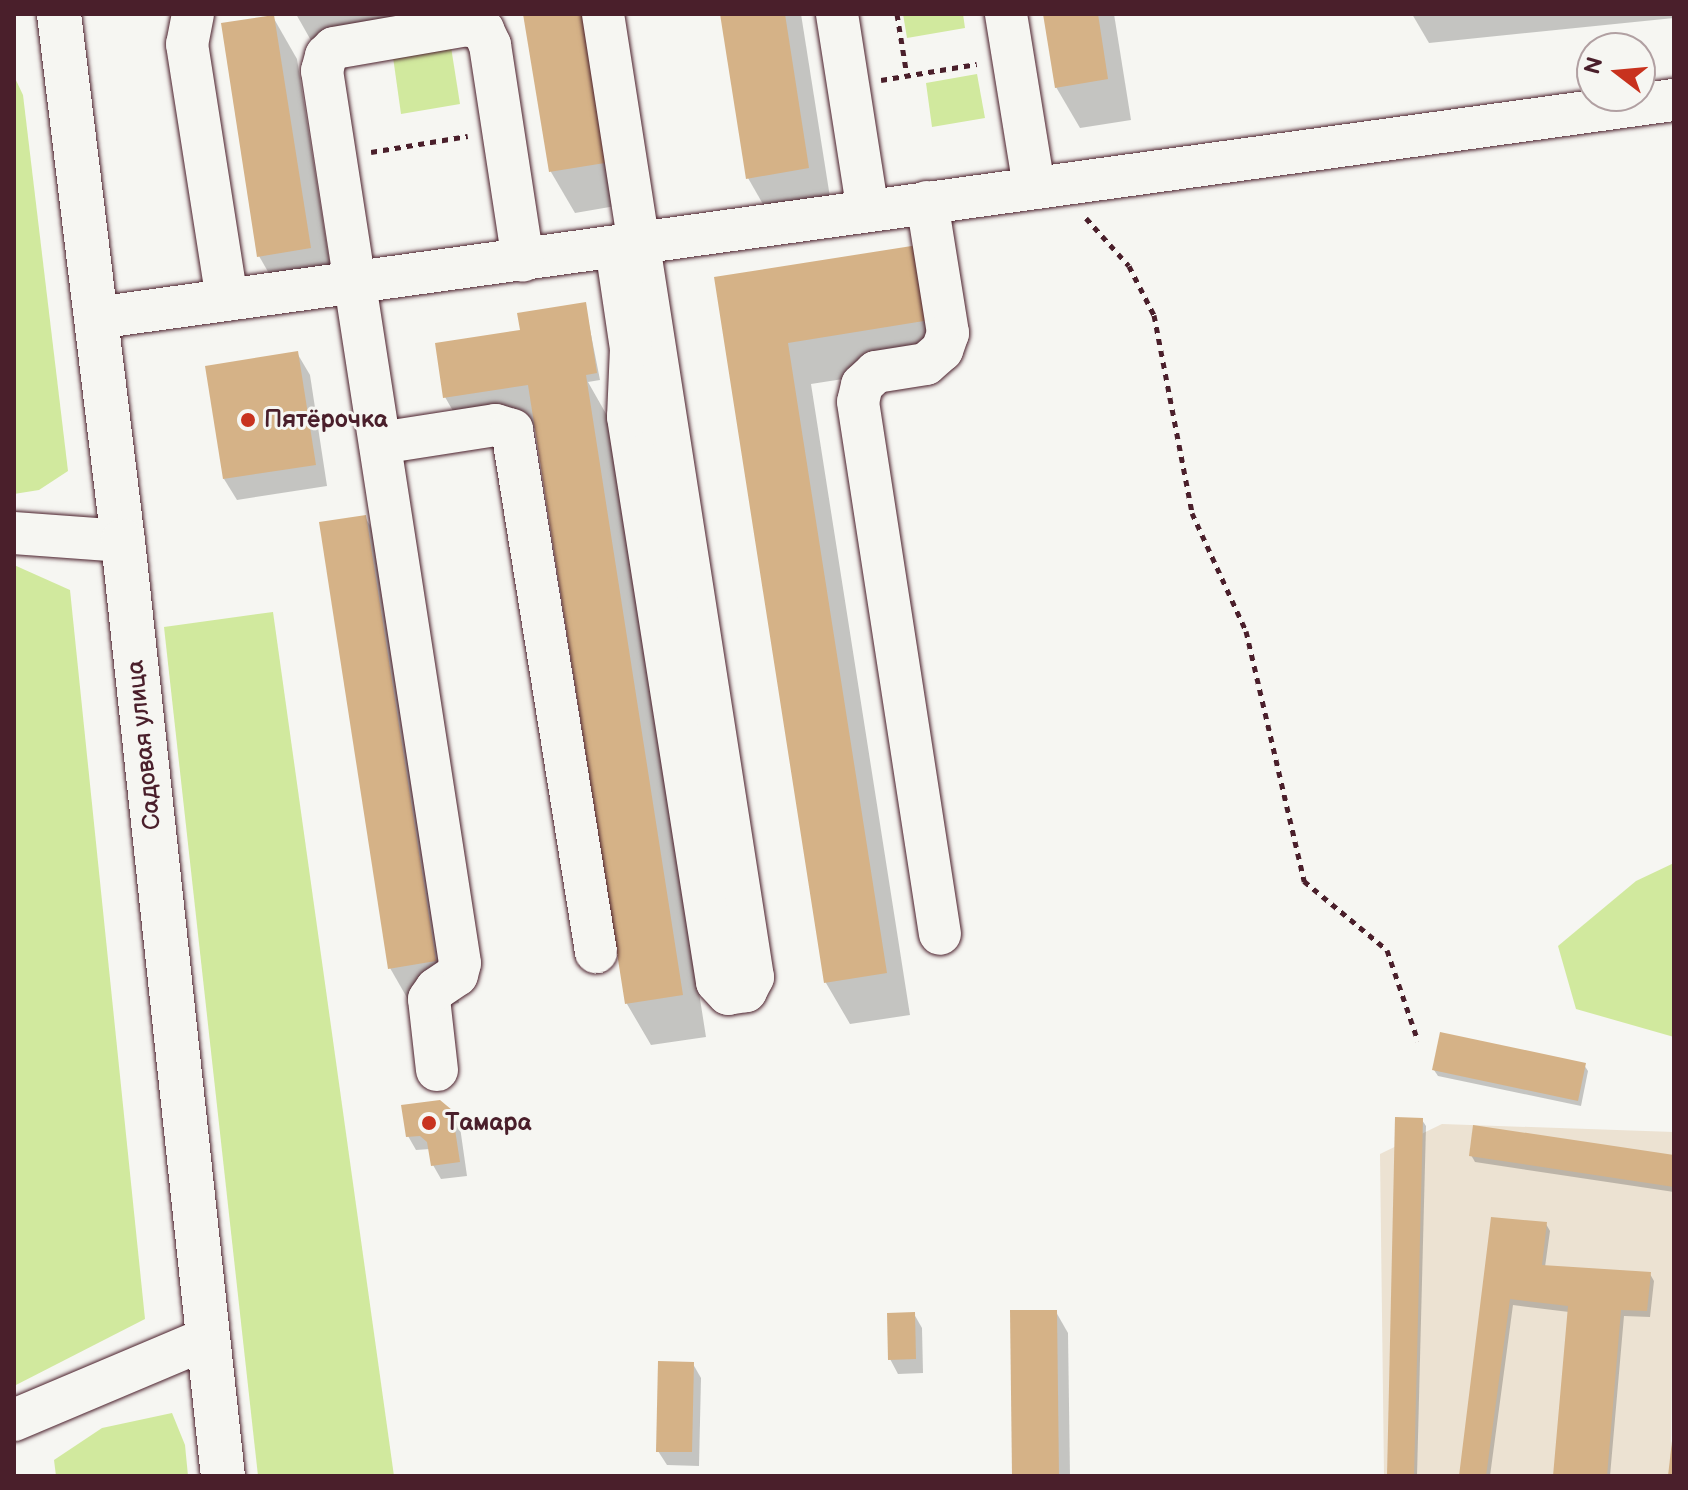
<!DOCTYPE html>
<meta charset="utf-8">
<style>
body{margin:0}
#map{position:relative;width:1688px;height:1490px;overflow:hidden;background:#f6f6f2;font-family:"Balsamiq Sans",sans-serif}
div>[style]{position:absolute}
.built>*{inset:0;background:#ece2d2}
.green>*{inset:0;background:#d1e99e}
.shadow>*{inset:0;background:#0003}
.building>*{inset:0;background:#d5b287}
.path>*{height:5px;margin-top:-2.5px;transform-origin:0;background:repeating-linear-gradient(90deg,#4a1f2b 0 6px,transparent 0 12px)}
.roads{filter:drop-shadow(0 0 2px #4a1f2b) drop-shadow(0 0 2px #4a1f2b)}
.minor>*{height:42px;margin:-21px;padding:0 21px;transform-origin:21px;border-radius:21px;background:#f6f6f2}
.major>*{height:44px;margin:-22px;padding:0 22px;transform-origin:22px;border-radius:22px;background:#f6f6f2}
.dots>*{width:22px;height:22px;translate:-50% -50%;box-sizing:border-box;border:4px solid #f6f6f2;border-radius:50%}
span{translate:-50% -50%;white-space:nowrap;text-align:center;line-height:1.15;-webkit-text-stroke:6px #f6f6f2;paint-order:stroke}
.poi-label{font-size:24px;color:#4a1f2b;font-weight:700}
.left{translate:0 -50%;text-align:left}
.street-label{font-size:24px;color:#4a1f2b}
.frame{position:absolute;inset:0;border:16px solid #4a1f2b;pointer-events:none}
.north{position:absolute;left:1576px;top:32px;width:80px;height:80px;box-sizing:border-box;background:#f6f6f2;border:2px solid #b1a0a2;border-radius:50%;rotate:286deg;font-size:22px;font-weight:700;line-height:32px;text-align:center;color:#4a1f2b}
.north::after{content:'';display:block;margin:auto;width:28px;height:36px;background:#c8321e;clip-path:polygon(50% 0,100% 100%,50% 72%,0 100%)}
</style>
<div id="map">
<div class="built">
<i style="clip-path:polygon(1442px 1124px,1674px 1132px,1671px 1476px,1384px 1476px,1380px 1154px)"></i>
</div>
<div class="green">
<i style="clip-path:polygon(903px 14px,963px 14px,965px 28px,907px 38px)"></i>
<i style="clip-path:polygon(451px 47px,460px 104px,401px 114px,393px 57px)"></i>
<i style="clip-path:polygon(977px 74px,985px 118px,932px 127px,926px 83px)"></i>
<i style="clip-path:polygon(14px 76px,23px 95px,68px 471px,39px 490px,14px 494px)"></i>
<i style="clip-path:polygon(14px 565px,70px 590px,145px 1319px,14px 1386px)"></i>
<i style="clip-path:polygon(273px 612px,394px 1476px,258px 1476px,164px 627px)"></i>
<i style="clip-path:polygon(1674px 863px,1674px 1037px,1576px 1009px,1558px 946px,1636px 881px)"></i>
<i style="clip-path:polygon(172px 1413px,185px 1445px,188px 1476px,56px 1476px,54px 1460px,102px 1428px)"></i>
</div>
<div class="shadow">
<i style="clip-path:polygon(296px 14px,494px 14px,313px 44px)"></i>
<i style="clip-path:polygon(525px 14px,633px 203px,575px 213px,551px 172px)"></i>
<i style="clip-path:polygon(722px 14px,801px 14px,832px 210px,772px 220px,748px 178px)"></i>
<i style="clip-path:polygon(1045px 14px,1114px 14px,1131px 120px,1080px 128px,1056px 87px)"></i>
<i style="clip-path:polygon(1412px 14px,1674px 14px,1674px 18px,1429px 43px)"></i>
<i style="clip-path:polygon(273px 17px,297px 59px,334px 290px,283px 298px,259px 256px)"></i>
<i style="clip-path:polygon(917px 247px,952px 362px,811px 384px,910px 1015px,850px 1024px,826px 983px,716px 279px)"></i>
<i style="clip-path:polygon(585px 304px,600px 380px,588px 382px,609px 419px,706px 1037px,651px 1045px,627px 1004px,537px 428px,469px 439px,445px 397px,522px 331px)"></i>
<i style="clip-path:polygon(297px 353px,310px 375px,327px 486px,237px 500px,224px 479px)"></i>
<i style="clip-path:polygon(365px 517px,389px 558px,459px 1003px,414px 1010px,390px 968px)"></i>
<i style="clip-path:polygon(1584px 1065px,1588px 1071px,1581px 1106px,1438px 1076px,1434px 1070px)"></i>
<i style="clip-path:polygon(451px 1112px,460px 1127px,467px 1176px,441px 1179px,433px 1165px,430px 1149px,416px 1150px,408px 1136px)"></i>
<i style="clip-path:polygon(1422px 1120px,1426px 1126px,1417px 1476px,1389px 1476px)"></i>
<i style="clip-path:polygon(1471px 1155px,1674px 1157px,1674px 1192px,1475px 1162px)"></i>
<i style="clip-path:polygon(1492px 1219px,1546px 1224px,1550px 1231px,1545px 1267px,1650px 1274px,1654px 1281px,1650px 1317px,1624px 1316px,1610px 1476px,1555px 1476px,1569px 1312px,1513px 1305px,1490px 1476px,1461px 1476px)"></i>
<i style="clip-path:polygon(1056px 1312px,1068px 1333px,1070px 1476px,1014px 1476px)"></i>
<i style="clip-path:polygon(914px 1314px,922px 1328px,923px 1373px,898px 1374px,890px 1359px)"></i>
<i style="clip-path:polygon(693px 1364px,701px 1378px,699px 1466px,667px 1465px,658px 1451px)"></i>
</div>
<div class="building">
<i style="clip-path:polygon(523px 14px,586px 14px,611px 162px,549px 172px)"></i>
<i style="clip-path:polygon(720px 14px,785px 14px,809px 168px,746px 179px)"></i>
<i style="clip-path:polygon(1043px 14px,1098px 14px,1108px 79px,1055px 88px)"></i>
<i style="clip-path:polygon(274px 15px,311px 248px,257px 257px,221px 23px)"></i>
<i style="clip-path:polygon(918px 245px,930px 320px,788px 343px,887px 973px,824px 983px,714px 277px)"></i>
<i style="clip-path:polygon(586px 302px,597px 373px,586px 375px,683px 995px,625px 1004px,528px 385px,443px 398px,435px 343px,520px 330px,517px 313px)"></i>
<i style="clip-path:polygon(298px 351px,316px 465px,223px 479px,205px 366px)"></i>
<i style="clip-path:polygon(366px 515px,436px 961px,388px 969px,319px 522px)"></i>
<i style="clip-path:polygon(1440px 1032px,1586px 1063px,1578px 1101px,1432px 1070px)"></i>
<i style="clip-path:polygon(440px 1100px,452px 1110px,460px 1162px,431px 1166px,427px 1142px,420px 1136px,406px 1137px,401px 1105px)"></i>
<i style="clip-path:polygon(1395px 1117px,1423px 1118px,1414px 1476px,1387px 1476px)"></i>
<i style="clip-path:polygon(1473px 1125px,1674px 1155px,1674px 1187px,1469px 1156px)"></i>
<i style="clip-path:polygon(1491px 1217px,1547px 1222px,1542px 1265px,1651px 1272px,1647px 1311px,1621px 1310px,1607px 1476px,1553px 1476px,1568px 1306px,1510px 1299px,1486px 1476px,1459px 1476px)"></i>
<i style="clip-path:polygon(1010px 1310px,1057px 1310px,1059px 1476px,1012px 1476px)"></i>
<i style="clip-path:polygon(915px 1312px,916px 1359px,888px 1360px,887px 1313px)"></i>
<i style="clip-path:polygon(658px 1361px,694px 1362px,692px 1452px,656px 1452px)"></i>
<i style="clip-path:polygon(1672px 1441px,1674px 1476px,1668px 1476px)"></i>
</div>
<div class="path">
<i style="left:897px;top:14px;width:63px;rotate:80.8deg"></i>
<i style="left:881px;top:80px;width:97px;rotate:-9.5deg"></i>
<i style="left:371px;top:152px;width:98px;rotate:-9.4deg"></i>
<i style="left:1086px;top:218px;width:64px;rotate:48.1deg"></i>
<i style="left:1129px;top:266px;width:55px;rotate:63deg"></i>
<i style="left:1154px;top:315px;width:202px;rotate:79.1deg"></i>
<i style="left:1192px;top:513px;width:130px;rotate:65.4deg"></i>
<i style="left:1246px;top:631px;width:257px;rotate:76.9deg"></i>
<i style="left:1304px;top:881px;width:108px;rotate:39.7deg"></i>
<i style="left:1387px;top:950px;width:96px;rotate:71.2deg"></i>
</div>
<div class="roads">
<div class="minor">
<i style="left:193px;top:14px;width:31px;rotate:101deg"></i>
<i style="left:187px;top:44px;width:259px;rotate:81.1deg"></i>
<i style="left:603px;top:14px;width:975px;rotate:81.15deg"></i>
<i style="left:753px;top:977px;width:16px;rotate:117deg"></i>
<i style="left:746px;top:991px;width:18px;rotate:171deg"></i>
<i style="left:728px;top:994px;width:16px;rotate:-133deg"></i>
<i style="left:717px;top:982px;width:572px;rotate:-98.95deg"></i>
<i style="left:628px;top:417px;width:68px;rotate:-87.5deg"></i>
<i style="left:631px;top:349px;width:102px;rotate:-98.4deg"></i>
<i style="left:837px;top:14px;width:199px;rotate:81.1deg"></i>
<i style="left:1006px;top:14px;width:174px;rotate:80.8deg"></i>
<i style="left:927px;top:202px;width:133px;rotate:80.9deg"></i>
<i style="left:948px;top:333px;width:18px;rotate:109deg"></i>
<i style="left:942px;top:350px;width:21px;rotate:139deg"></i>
<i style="left:926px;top:364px;width:51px;rotate:170.9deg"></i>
<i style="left:876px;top:372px;width:19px;rotate:137deg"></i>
<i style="left:862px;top:385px;width:17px;rotate:103deg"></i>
<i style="left:858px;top:402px;width:538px;rotate:81.24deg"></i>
<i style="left:96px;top:318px;width:1593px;rotate:-7.87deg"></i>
<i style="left:380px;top:443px;width:117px;rotate:-8.8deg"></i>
<i style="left:496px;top:425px;width:17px;rotate:17deg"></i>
<i style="left:512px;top:430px;width:529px;rotate:80.86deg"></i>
<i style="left:14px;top:533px;width:109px;rotate:4.2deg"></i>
<i style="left:437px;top:1070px;width:71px;rotate:-96.4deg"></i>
<i style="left:429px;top:999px;width:12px;rotate:-55deg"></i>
<i style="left:436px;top:989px;width:25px;rotate:-34deg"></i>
<i style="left:457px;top:975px;width:12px;rotate:-76deg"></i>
<i style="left:460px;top:963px;width:903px;rotate:-98.79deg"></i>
<i style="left:322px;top:71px;width:16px;rotate:-75deg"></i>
<i style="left:326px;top:56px;width:11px;rotate:-45deg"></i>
<i style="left:334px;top:48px;width:135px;rotate:-9.8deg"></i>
<i style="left:467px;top:25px;width:17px;rotate:17deg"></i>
<i style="left:483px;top:30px;width:17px;rotate:65deg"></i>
<i style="left:490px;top:45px;width:218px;rotate:81.3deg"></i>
<i style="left:14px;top:1420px;width:208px;rotate:-22.9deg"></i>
</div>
<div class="major">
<i style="left:59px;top:14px;width:531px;rotate:83.08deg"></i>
<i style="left:123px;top:541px;width:940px;rotate:83.9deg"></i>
</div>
</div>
<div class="dots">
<i style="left:248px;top:420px;background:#c8321e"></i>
<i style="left:429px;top:1123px;background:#c8321e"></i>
</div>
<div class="poi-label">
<span class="left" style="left:264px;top:420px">Пятёрочка</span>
<span class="left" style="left:445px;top:1123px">Тамара</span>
</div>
<div class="street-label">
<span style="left:144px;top:745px;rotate:-96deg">Садовая улица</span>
</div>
<div class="frame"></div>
<div class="north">N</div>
</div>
